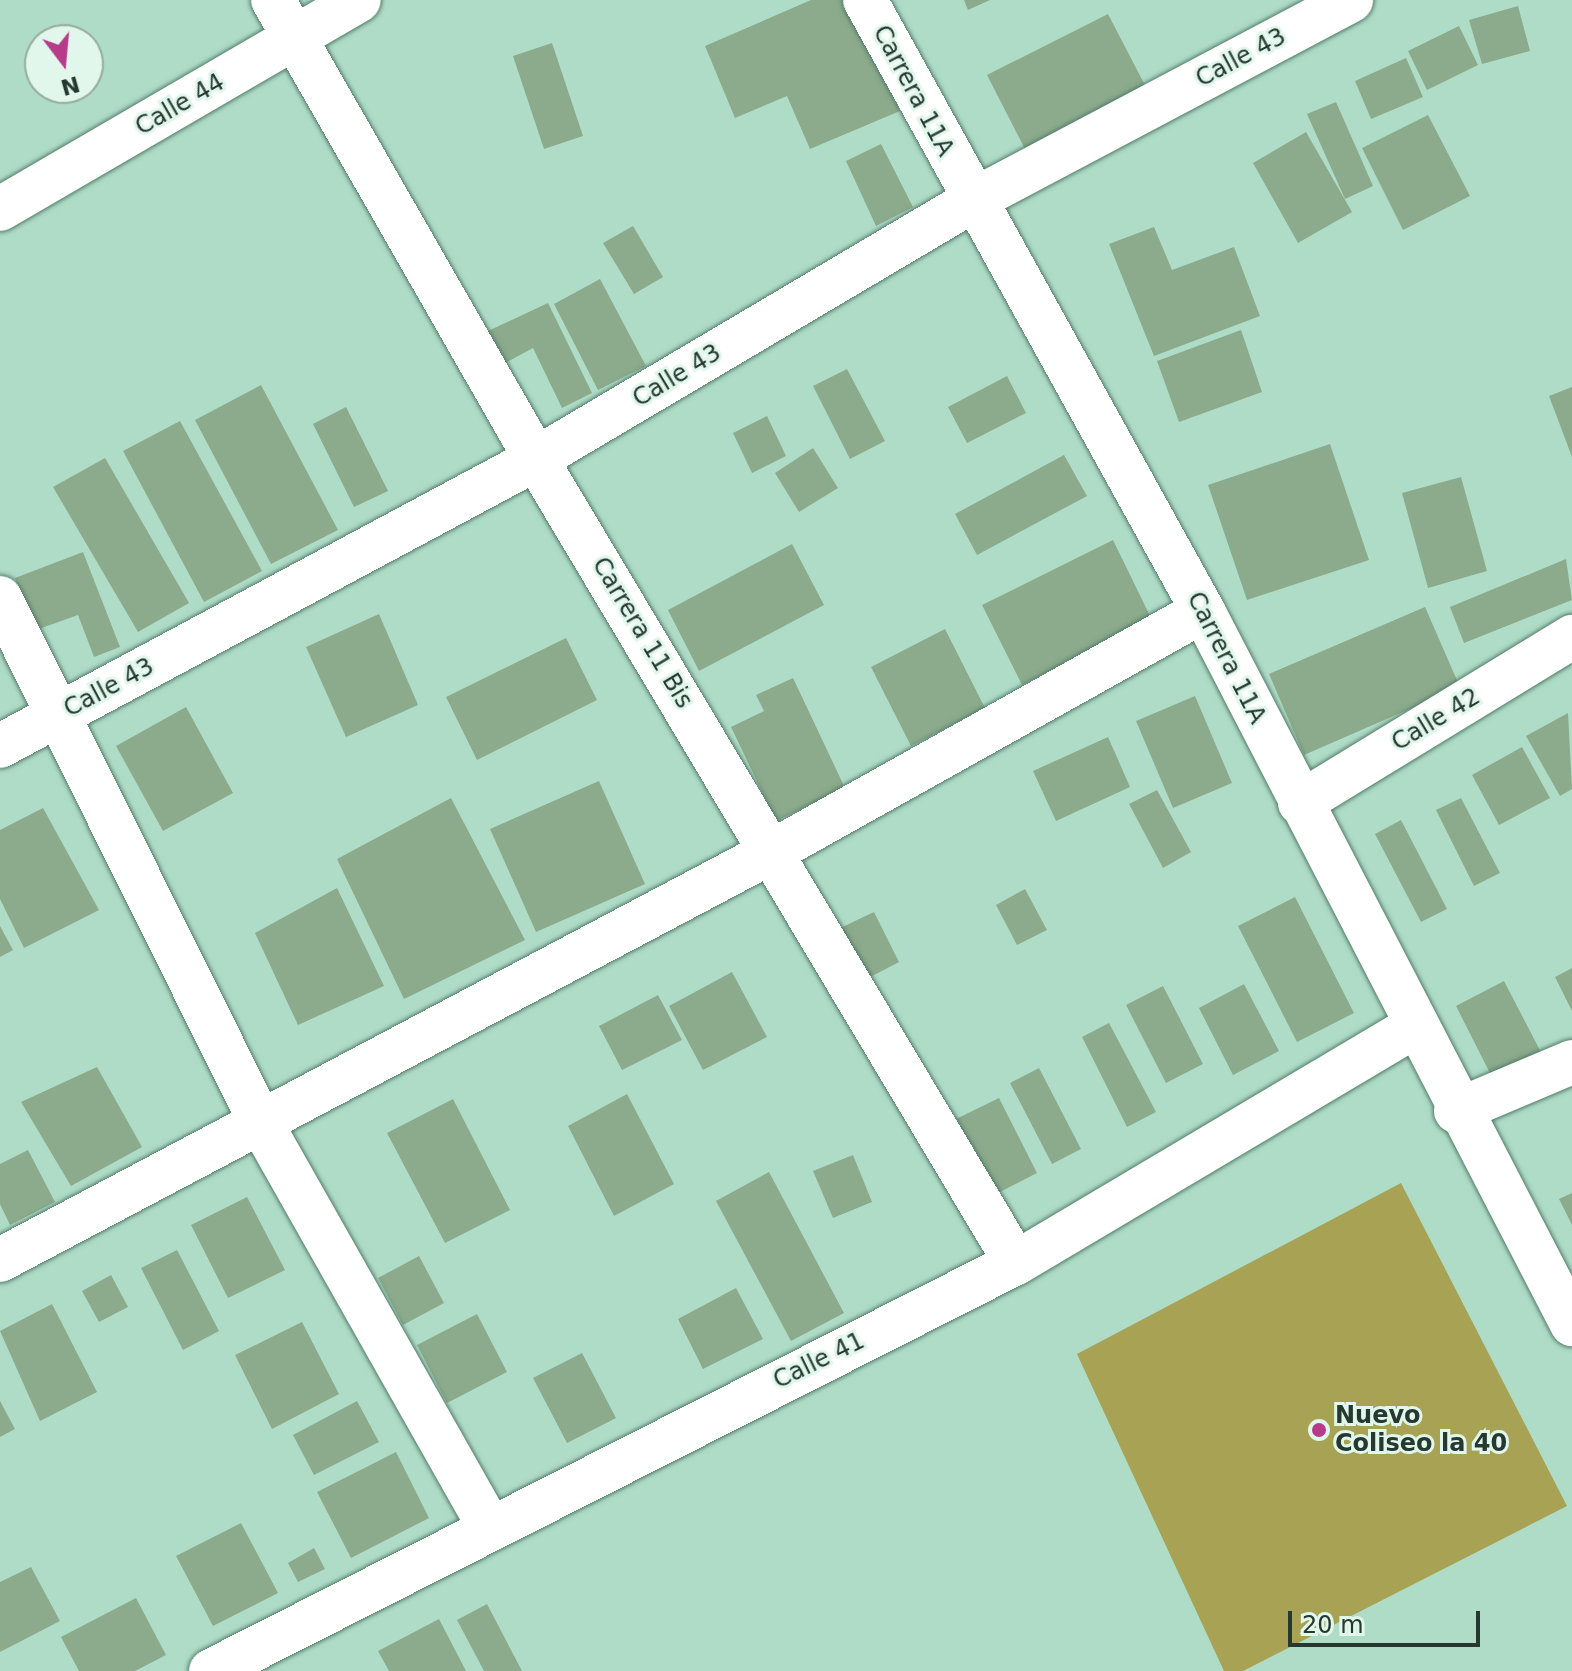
<!DOCTYPE html>
<style>
body{margin:0}
#map{position:relative;width:1572px;height:1671px;overflow:hidden;background:#afdcc7;font-family:"DejaVu Sans",sans-serif}
div>[style]{position:absolute}
.green>*{inset:0;background:#a8a255}
.building>*{inset:0;background:#8cab8c}
.roads{filter:drop-shadow(0 0 2px #527c69) drop-shadow(0 0 2px #527c69)}
.street>*{height:44px;margin:-22px;padding:0 22px;transform-origin:22px;border-radius:22px;background:#fff}
.dots>*{width:22px;height:22px;translate:-50% -50%;box-sizing:border-box;border:4px solid #e1f7ec;border-radius:50%}
span{translate:-50% -50%;white-space:nowrap;text-align:center;line-height:1.15;-webkit-text-stroke:6px #e1f7ec;paint-order:stroke}
.street-label{font-size:24px;color:#263830}
.poi-label{font-size:24px;color:#263830;font-weight:700}
.left{translate:0 -50%;text-align:left}
.north{position:absolute;left:24px;top:24px;width:80px;height:80px;box-sizing:border-box;background:#e1f7ec;border:2px solid #96aba1;border-radius:50%;rotate:164deg;font-size:22px;font-weight:700;line-height:32px;text-align:center;color:#263830}
.north::after{content:'';display:block;margin:auto;width:28px;height:36px;background:#b73b8b;clip-path:polygon(50% 0,100% 100%,50% 72%,0 100%)}
.scale{position:absolute;left:1288px;top:1611px;width:192px;height:36px;box-sizing:border-box;border:4px solid #263830;border-top:0;padding-left:10px;font-size:24px;line-height:28px;white-space:nowrap;color:#263830;-webkit-text-stroke:6px #e1f7ec;paint-order:stroke}
</style>
<div id="map">
<div class="green">
<i style="clip-path:polygon(1401px 1183px,1567px 1506px,1243px 1671px,1224px 1671px,1077px 1354px)"></i>
</div>
<div class="building">
<i style="clip-path:polygon(811px 0,853px 0,900px 111px,810px 149px,787px 96px,735px 118px,705px 46px)"></i>
<i style="clip-path:polygon(964px 0,990px 0,968px 10px)"></i>
<i style="clip-path:polygon(1518px 6px,1530px 51px,1482px 64px,1469px 20px)"></i>
<i style="clip-path:polygon(1108px 14px,1148px 91px,1027px 153px,987px 75px)"></i>
<i style="clip-path:polygon(1459px 26px,1478px 65px,1427px 90px,1408px 51px)"></i>
<i style="clip-path:polygon(552px 43px,583px 136px,544px 149px,513px 56px)"></i>
<i style="clip-path:polygon(1406px 58px,1423px 97px,1371px 119px,1355px 81px)"></i>
<i style="clip-path:polygon(1336px 102px,1373px 186px,1345px 199px,1307px 114px)"></i>
<i style="clip-path:polygon(1428px 115px,1470px 196px,1403px 230px,1362px 148px)"></i>
<i style="clip-path:polygon(1306px 132px,1352px 212px,1298px 243px,1253px 163px)"></i>
<i style="clip-path:polygon(881px 144px,913px 207px,876px 226px,846px 161px)"></i>
<i style="clip-path:polygon(633px 226px,663px 277px,634px 294px,603px 243px)"></i>
<i style="clip-path:polygon(1154px 227px,1172px 270px,1234px 247px,1260px 316px,1154px 356px,1109px 244px)"></i>
<i style="clip-path:polygon(600px 279px,646px 366px,598px 390px,554px 304px)"></i>
<i style="clip-path:polygon(548px 303px,592px 393px,562px 408px,533px 348px,505px 363px,488px 331px)"></i>
<i style="clip-path:polygon(1241px 330px,1262px 392px,1179px 422px,1157px 361px)"></i>
<i style="clip-path:polygon(847px 369px,885px 441px,850px 459px,813px 386px)"></i>
<i style="clip-path:polygon(1007px 376px,1026px 413px,967px 443px,948px 407px)"></i>
<i style="clip-path:polygon(261px 385px,338px 530px,271px 564px,195px 420px)"></i>
<i style="clip-path:polygon(1572px 387px,1572px 457px,1549px 396px)"></i>
<i style="clip-path:polygon(346px 407px,388px 491px,354px 507px,313px 424px)"></i>
<i style="clip-path:polygon(767px 416px,786px 456px,752px 473px,733px 433px)"></i>
<i style="clip-path:polygon(180px 421px,262px 571px,204px 602px,123px 451px)"></i>
<i style="clip-path:polygon(1330px 444px,1369px 560px,1247px 600px,1208px 485px)"></i>
<i style="clip-path:polygon(813px 448px,838px 488px,799px 512px,775px 473px)"></i>
<i style="clip-path:polygon(1064px 455px,1087px 496px,977px 555px,955px 514px)"></i>
<i style="clip-path:polygon(105px 458px,189px 603px,138px 632px,53px 487px)"></i>
<i style="clip-path:polygon(1461px 477px,1487px 571px,1428px 588px,1402px 493px)"></i>
<i style="clip-path:polygon(1113px 540px,1152px 620px,1022px 685px,982px 605px)"></i>
<i style="clip-path:polygon(792px 544px,824px 605px,699px 671px,668px 610px)"></i>
<i style="clip-path:polygon(83px 552px,120px 647px,94px 657px,78px 615px,36px 630px,15px 578px)"></i>
<i style="clip-path:polygon(1566px 559px,1572px 600px,1464px 643px,1450px 607px)"></i>
<i style="clip-path:polygon(1425px 607px,1460px 687px,1304px 755px,1269px 674px)"></i>
<i style="clip-path:polygon(379px 614px,418px 705px,346px 737px,306px 647px)"></i>
<i style="clip-path:polygon(945px 629px,985px 708px,911px 746px,871px 667px)"></i>
<i style="clip-path:polygon(566px 638px,597px 700px,477px 760px,446px 697px)"></i>
<i style="clip-path:polygon(793px 678px,845px 788px,776px 821px,731px 727px,764px 711px,756px 695px)"></i>
<i style="clip-path:polygon(1195px 696px,1232px 783px,1173px 808px,1136px 721px)"></i>
<i style="clip-path:polygon(186px 707px,233px 793px,163px 831px,116px 746px)"></i>
<i style="clip-path:polygon(1568px 713px,1572px 789px,1560px 796px,1526px 736px)"></i>
<i style="clip-path:polygon(1108px 737px,1130px 787px,1056px 821px,1033px 771px)"></i>
<i style="clip-path:polygon(1522px 747px,1550px 798px,1499px 825px,1472px 775px)"></i>
<i style="clip-path:polygon(599px 781px,645px 884px,536px 932px,490px 829px)"></i>
<i style="clip-path:polygon(1157px 790px,1191px 852px,1163px 868px,1129px 804px)"></i>
<i style="clip-path:polygon(451px 798px,525px 940px,404px 999px,337px 859px)"></i>
<i style="clip-path:polygon(1461px 798px,1500px 873px,1474px 886px,1436px 810px)"></i>
<i style="clip-path:polygon(43px 808px,99px 910px,24px 948px,0 899px,0 830px)"></i>
<i style="clip-path:polygon(1401px 820px,1447px 909px,1421px 922px,1375px 834px)"></i>
<i style="clip-path:polygon(337px 888px,384px 986px,298px 1025px,255px 933px)"></i>
<i style="clip-path:polygon(1025px 889px,1047px 930px,1017px 945px,996px 905px)"></i>
<i style="clip-path:polygon(1295px 897px,1354px 1013px,1297px 1042px,1238px 926px)"></i>
<i style="clip-path:polygon(874px 912px,899px 962px,859px 983px,834px 931px)"></i>
<i style="clip-path:polygon(0 926px,13px 950px,0 957px)"></i>
<i style="clip-path:polygon(1572px 968px,1572px 1011px,1555px 977px)"></i>
<i style="clip-path:polygon(732px 972px,767px 1037px,703px 1070px,669px 1006px)"></i>
<i style="clip-path:polygon(1504px 981px,1545px 1060px,1496px 1085px,1456px 1006px)"></i>
<i style="clip-path:polygon(1244px 984px,1279px 1051px,1233px 1075px,1199px 1008px)"></i>
<i style="clip-path:polygon(1163px 986px,1203px 1064px,1166px 1083px,1126px 1005px)"></i>
<i style="clip-path:polygon(658px 995px,682px 1040px,622px 1070px,599px 1026px)"></i>
<i style="clip-path:polygon(1109px 1023px,1156px 1112px,1127px 1127px,1082px 1037px)"></i>
<i style="clip-path:polygon(97px 1067px,142px 1147px,71px 1186px,21px 1102px)"></i>
<i style="clip-path:polygon(1039px 1068px,1081px 1149px,1052px 1164px,1010px 1083px)"></i>
<i style="clip-path:polygon(627px 1094px,674px 1184px,614px 1216px,568px 1126px)"></i>
<i style="clip-path:polygon(999px 1098px,1037px 1173px,992px 1196px,954px 1120px)"></i>
<i style="clip-path:polygon(453px 1099px,510px 1210px,445px 1243px,387px 1133px)"></i>
<i style="clip-path:polygon(28px 1150px,55px 1202px,10px 1225px,0 1204px,0 1164px)"></i>
<i style="clip-path:polygon(853px 1155px,872px 1202px,833px 1218px,813px 1171px)"></i>
<i style="clip-path:polygon(769px 1172px,844px 1313px,791px 1341px,716px 1201px)"></i>
<i style="clip-path:polygon(1572px 1193px,1572px 1225px,1559px 1199px)"></i>
<i style="clip-path:polygon(247px 1197px,285px 1270px,228px 1298px,191px 1225px)"></i>
<i style="clip-path:polygon(177px 1250px,219px 1331px,183px 1350px,141px 1268px)"></i>
<i style="clip-path:polygon(419px 1256px,444px 1303px,403px 1325px,378px 1278px)"></i>
<i style="clip-path:polygon(111px 1275px,128px 1307px,99px 1322px,82px 1291px)"></i>
<i style="clip-path:polygon(736px 1288px,763px 1339px,703px 1369px,678px 1319px)"></i>
<i style="clip-path:polygon(52px 1304px,97px 1392px,40px 1421px,0 1331px)"></i>
<i style="clip-path:polygon(477px 1314px,507px 1372px,447px 1403px,417px 1345px)"></i>
<i style="clip-path:polygon(302px 1322px,339px 1394px,272px 1429px,235px 1355px)"></i>
<i style="clip-path:polygon(582px 1353px,616px 1418px,567px 1443px,533px 1378px)"></i>
<i style="clip-path:polygon(0 1401px,15px 1429px,0 1437px)"></i>
<i style="clip-path:polygon(357px 1401px,379px 1442px,314px 1475px,293px 1435px)"></i>
<i style="clip-path:polygon(396px 1452px,429px 1518px,351px 1558px,317px 1492px)"></i>
<i style="clip-path:polygon(241px 1523px,278px 1593px,213px 1626px,176px 1556px)"></i>
<i style="clip-path:polygon(314px 1548px,325px 1569px,298px 1582px,288px 1563px)"></i>
<i style="clip-path:polygon(31px 1567px,60px 1621px,0 1652px,0 1582px)"></i>
<i style="clip-path:polygon(136px 1598px,166px 1655px,135px 1671px,79px 1671px,61px 1637px)"></i>
<i style="clip-path:polygon(487px 1604px,522px 1671px,484px 1671px,457px 1620px)"></i>
<i style="clip-path:polygon(439px 1619px,466px 1671px,389px 1671px,378px 1651px)"></i>
</div>
<div class="roads">
<div class="street">
<i style="left:273px;top:0;width:529px;rotate:60.19deg"></i>
<i style="left:536px;top:459px;width:936px;rotate:59.16deg"></i>
<i style="left:865px;top:0;width:698px;rotate:61.05deg"></i>
<i style="left:1203px;top:611px;width:803px;rotate:62.64deg"></i>
<i style="left:0;top:209px;width:415px;rotate:-30.2deg"></i>
<i style="left:0;top:598px;width:589px;rotate:63.57deg"></i>
<i style="left:262px;top:1125px;width:459px;rotate:60.5deg"></i>
<i style="left:0;top:746px;width:608px;rotate:-28.17deg"></i>
<i style="left:536px;top:459px;width:507px;rotate:-30.61deg"></i>
<i style="left:972px;top:201px;width:429px;rotate:-27.9deg"></i>
<i style="left:1300px;top:803px;width:319px;rotate:-31.4deg"></i>
<i style="left:1456px;top:1111px;width:126px;rotate:-22.9deg"></i>
<i style="left:0;top:1260px;width:877px;rotate:-27.88deg"></i>
<i style="left:775px;top:850px;width:490px;rotate:-29.2deg"></i>
<i style="left:211px;top:1671px;width:902px;rotate:-26.88deg"></i>
<i style="left:1016px;top:1263px;width:462px;rotate:-30.7deg"></i>
</div>
</div>
<div class="dots">
<i style="left:1319px;top:1430px;background:#b73b8b"></i>
</div>
<div class="street-label">
<span style="left:1241px;top:58px;rotate:-28deg">Calle 43</span>
<span style="left:913px;top:91px;rotate:62deg">Carrera 11A</span>
<span style="left:180px;top:105px;rotate:-30deg">Calle 44</span>
<span style="left:677px;top:376px;rotate:-31deg">Calle 43</span>
<span style="left:642px;top:633px;rotate:59deg">Carrera 11 Bis</span>
<span style="left:1226px;top:658px;rotate:63deg">Carrera 11A</span>
<span style="left:109px;top:688px;rotate:-28deg">Calle 43</span>
<span style="left:1436px;top:720px;rotate:-31deg">Calle 42</span>
<span style="left:819px;top:1361px;rotate:-26deg">Calle 41</span>
</div>
<div class="poi-label">
<span class="left" style="left:1335px;top:1430px">Nuevo<br>Coliseo la 40</span>
</div>
<div class="north">N</div>
<div class="scale">20 m</div>
</div>
